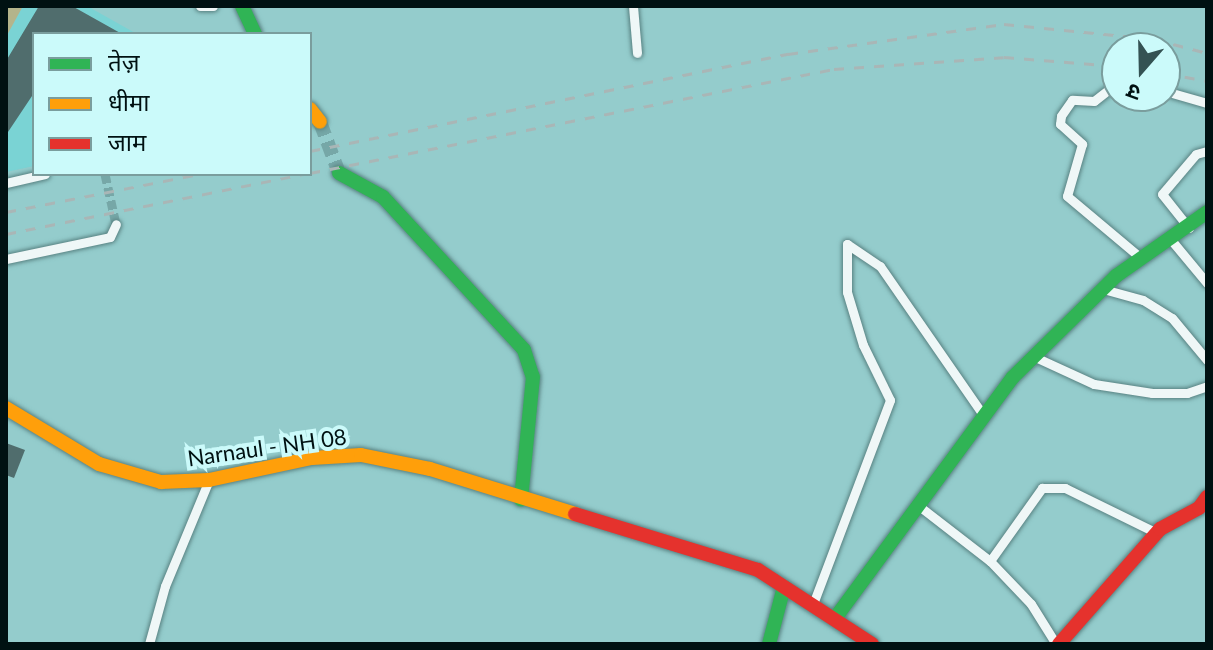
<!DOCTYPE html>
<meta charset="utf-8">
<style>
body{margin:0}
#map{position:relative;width:1213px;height:650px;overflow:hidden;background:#94cccc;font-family:Lato,"Noto Sans Devanagari",sans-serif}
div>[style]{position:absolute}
.built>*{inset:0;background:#7ad3d4}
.green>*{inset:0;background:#b4b48b}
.building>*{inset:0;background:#506d6d}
.street-tunnel>*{height:9px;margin-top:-4.5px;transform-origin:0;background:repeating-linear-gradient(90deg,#76a7a7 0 9px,transparent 0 13.5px)}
.primary-tunnel>*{height:14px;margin-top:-7px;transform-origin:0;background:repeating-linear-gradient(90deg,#76a7a7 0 14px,transparent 0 21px)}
.roads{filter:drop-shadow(0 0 2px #588282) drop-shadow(0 0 2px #588282)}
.street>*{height:9px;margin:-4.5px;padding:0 4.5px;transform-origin:4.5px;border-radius:4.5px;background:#eff7f7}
.fast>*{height:14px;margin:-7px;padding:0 7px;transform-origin:7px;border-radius:7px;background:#30b455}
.slow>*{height:14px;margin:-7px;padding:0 7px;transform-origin:7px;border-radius:7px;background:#ff9f0a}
.jam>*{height:14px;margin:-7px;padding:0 7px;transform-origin:7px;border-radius:7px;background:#e5322d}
.rail>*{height:3px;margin-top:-1.5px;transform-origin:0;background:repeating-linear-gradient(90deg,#a9b6b6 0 10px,transparent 0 20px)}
span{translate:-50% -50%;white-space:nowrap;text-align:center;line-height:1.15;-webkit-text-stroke:8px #cbfafa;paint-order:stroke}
.street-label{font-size:22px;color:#001112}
.frame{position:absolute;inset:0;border:8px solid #001112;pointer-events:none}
.legend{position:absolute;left:32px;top:32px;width:280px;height:144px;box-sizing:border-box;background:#cbfafa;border:2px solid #7a9d9d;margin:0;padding:10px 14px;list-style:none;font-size:24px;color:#001112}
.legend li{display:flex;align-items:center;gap:16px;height:40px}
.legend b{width:40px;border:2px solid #7a9d9d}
.north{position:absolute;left:1101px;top:32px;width:80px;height:80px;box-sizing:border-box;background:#cbfafa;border:2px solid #7a9d9d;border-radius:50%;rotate:200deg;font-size:22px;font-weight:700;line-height:32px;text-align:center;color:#001112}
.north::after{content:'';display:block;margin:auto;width:28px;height:36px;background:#345253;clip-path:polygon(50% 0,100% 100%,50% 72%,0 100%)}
</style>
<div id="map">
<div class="built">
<i style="clip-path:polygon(6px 6px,87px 6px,137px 34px,34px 34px,34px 166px,6px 172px)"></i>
</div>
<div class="green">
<i style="clip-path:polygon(6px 6px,23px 6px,6px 37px)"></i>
</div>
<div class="building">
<i style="clip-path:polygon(39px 6px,72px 6px,122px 34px,34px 34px,34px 93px,6px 135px,6px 61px)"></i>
<i style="clip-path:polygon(6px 443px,25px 450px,14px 478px,6px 475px)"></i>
</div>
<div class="street-tunnel">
<i style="left:105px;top:174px;width:51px;rotate:77.6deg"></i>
</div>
<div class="primary-tunnel">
<i style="left:320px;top:122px;width:54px;rotate:69.6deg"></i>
</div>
<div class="roads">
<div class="street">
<i style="left:200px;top:6px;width:13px"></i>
<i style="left:633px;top:6px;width:47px;rotate:85.1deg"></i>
<i style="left:1117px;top:83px;width:29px;rotate:142deg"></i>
<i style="left:1094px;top:101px;width:22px;rotate:-177deg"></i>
<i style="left:1072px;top:100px;width:19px;rotate:125deg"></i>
<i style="left:1061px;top:116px;width:8px;rotate:97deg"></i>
<i style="left:1060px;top:124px;width:30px;rotate:42deg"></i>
<i style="left:1082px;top:144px;width:54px;rotate:106.1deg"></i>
<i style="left:1067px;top:196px;width:98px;rotate:40deg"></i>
<i style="left:1165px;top:91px;width:44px;rotate:15.9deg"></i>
<i style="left:6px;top:183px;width:40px;rotate:-13deg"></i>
<i style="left:1189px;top:228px;width:43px;rotate:-128.5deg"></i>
<i style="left:1162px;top:194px;width:52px;rotate:-49.6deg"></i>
<i style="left:1196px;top:154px;width:11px;rotate:-15deg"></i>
<i style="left:1172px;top:241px;width:55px;rotate:50.2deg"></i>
<i style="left:847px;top:244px;width:40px;rotate:34deg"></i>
<i style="left:880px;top:266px;width:183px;rotate:55.3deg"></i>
<i style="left:6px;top:259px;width:106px;rotate:-11.9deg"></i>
<i style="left:110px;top:237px;width:14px;rotate:-65deg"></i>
<i style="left:1103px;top:289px;width:41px;rotate:15.4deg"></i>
<i style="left:1143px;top:300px;width:34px;rotate:32deg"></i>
<i style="left:1172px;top:318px;width:55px;rotate:50.2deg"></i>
<i style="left:1035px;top:357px;width:65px;rotate:24.6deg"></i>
<i style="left:1094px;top:384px;width:59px;rotate:8.8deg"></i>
<i style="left:1152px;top:393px;width:35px"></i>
<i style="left:1187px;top:393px;width:21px;rotate:-19deg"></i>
<i style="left:919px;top:506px;width:90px;rotate:37.8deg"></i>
<i style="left:990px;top:561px;width:59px;rotate:46.4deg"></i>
<i style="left:1031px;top:604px;width:47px;rotate:58deg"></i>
<i style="left:990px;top:561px;width:90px;rotate:-54.5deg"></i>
<i style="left:1042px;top:488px;width:23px"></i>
<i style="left:1065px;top:488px;width:102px;rotate:26.1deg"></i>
<i style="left:813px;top:604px;width:218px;rotate:-69.3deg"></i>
<i style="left:890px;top:400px;width:61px;rotate:-116.1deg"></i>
<i style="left:863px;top:345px;width:55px;rotate:-106.8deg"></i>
<i style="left:847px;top:292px;width:48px;rotate:-90deg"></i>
<i style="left:149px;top:644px;width:60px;rotate:-74.6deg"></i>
<i style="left:165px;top:586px;width:115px;rotate:-67.5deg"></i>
</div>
<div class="fast">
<i style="left:242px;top:6px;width:31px;rotate:65deg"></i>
<i style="left:339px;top:173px;width:50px;rotate:28.6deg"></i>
<i style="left:383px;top:197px;width:208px;rotate:47.3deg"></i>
<i style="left:524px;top:350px;width:28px;rotate:72deg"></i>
<i style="left:533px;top:377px;width:123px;rotate:95.6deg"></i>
<i style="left:836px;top:617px;width:298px;rotate:-53.6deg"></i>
<i style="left:1013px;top:377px;width:144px;rotate:-44.4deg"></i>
<i style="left:1116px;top:276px;width:111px;rotate:-35.1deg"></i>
<i style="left:769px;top:644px;width:59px;rotate:-75.3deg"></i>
</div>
<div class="slow">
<i style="left:310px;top:109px;width:16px;rotate:52deg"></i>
<i style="left:6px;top:408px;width:109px;rotate:31.1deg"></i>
<i style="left:99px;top:464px;width:65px;rotate:16.2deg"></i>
<i style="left:161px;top:482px;width:48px;rotate:-2.4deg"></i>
<i style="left:209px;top:480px;width:105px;rotate:-12.1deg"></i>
<i style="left:312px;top:458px;width:49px;rotate:-3.5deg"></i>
<i style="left:361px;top:455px;width:70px;rotate:11.5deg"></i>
<i style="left:430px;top:469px;width:152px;rotate:17.2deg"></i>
</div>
<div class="jam">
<i style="left:575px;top:514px;width:191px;rotate:17deg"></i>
<i style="left:758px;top:570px;width:136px;rotate:33deg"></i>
<i style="left:1059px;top:644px;width:153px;rotate:-48.7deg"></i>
<i style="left:1160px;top:529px;width:44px;rotate:-28.3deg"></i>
<i style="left:1199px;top:508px;width:14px;rotate:-54deg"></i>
</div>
</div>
<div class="rail">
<i style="left:1165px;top:73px;width:43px;rotate:10.8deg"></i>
<i style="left:310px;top:151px;width:488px;rotate:-11.5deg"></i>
<i style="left:788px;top:54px;width:218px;rotate:-7.9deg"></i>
<i style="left:1004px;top:24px;width:151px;rotate:5.7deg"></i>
<i style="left:1154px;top:39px;width:55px;rotate:14.8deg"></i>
<i style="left:310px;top:173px;width:534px;rotate:-11.23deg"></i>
<i style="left:834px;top:69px;width:170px;rotate:-4deg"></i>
<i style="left:1004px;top:57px;width:113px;rotate:4.6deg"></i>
<i style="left:6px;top:212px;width:198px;rotate:-11.1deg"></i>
<i style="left:6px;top:234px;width:303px;rotate:-11.4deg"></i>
</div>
<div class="street-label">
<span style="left:267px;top:447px;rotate:-8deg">Narnaul - NH 08</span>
</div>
<div class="frame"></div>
<ul class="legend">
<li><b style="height:10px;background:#30b455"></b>तेज़</li>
<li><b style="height:10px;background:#ff9f0a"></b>धीमा</li>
<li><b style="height:10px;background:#e5322d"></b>जाम</li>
</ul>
<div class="north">उ</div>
</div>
